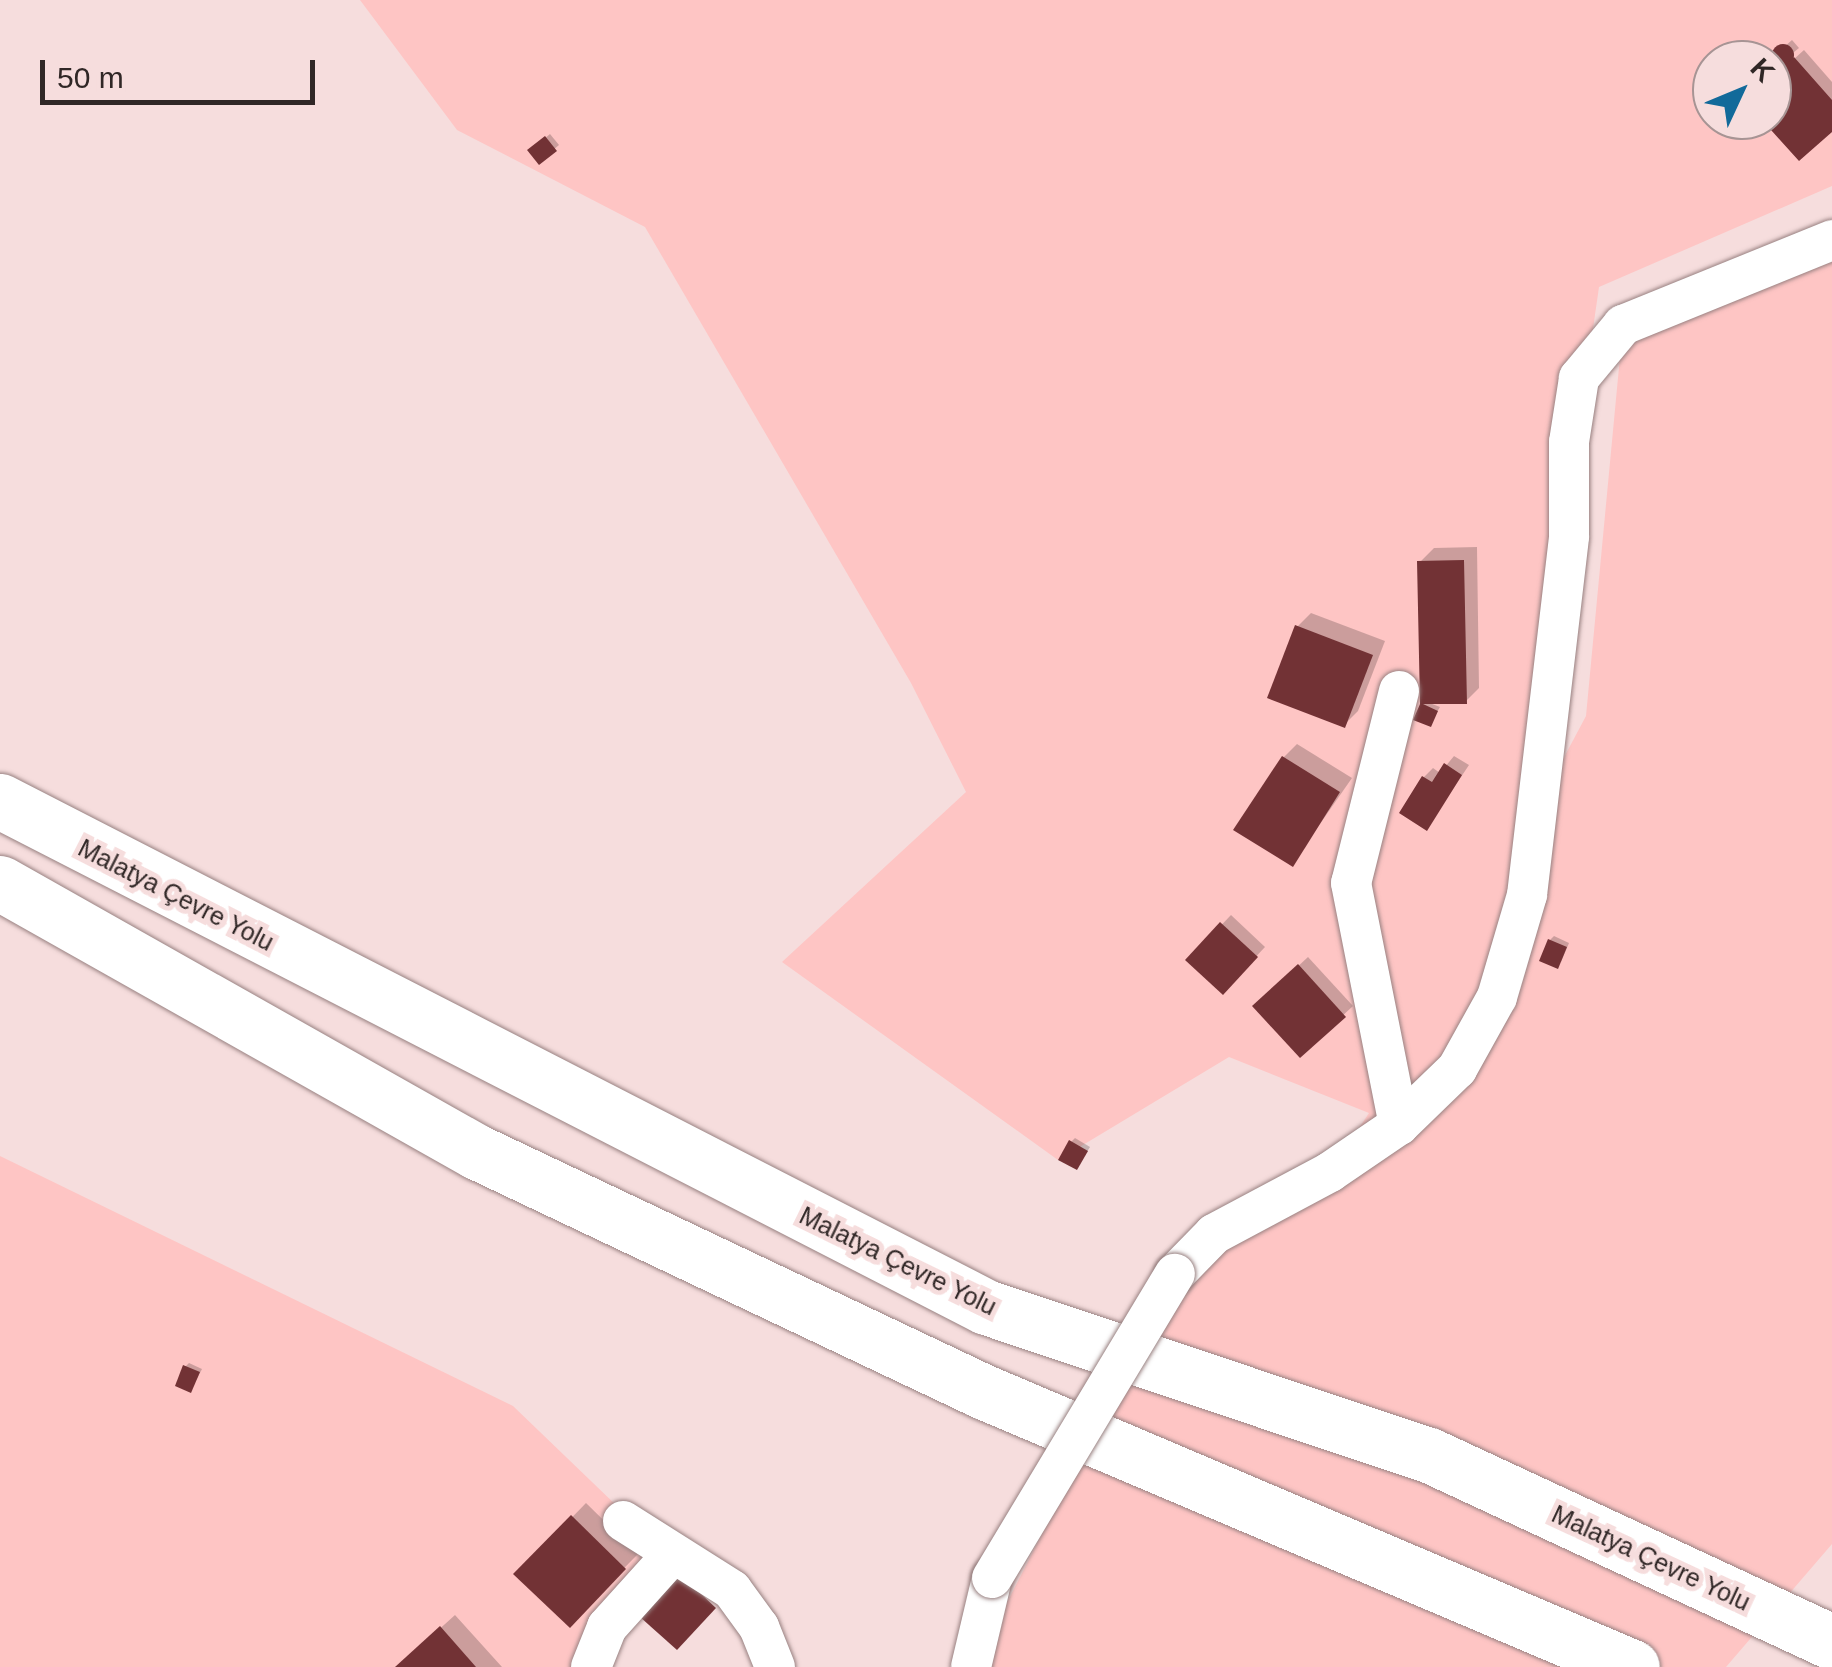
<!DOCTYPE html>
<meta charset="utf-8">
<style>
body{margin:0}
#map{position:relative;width:1832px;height:1667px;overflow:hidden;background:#f6dddd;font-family:Helvetica,sans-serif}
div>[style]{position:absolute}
.green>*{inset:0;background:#fec5c4}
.shadow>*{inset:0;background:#0003}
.building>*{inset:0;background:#723235}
.round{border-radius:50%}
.roads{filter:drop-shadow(0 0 2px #988181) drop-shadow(0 0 2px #988181)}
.minor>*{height:40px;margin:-20px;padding:0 20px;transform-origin:20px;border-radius:20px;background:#fff}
.highway>*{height:55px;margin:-27.5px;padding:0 27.5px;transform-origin:27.5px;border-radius:27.5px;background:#fff}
.bridges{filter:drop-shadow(0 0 2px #988181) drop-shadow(0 0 2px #988181)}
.minor-bridge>*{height:40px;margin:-20px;padding:0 20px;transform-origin:20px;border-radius:20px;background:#fff}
span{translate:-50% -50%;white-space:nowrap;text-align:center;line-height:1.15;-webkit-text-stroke:10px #f6dddd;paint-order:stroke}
.street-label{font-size:25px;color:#302726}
.north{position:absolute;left:1692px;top:40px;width:100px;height:100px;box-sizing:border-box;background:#f6dddd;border:2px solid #a79494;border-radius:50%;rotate:46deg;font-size:28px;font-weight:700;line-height:40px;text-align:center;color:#302726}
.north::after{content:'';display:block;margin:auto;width:35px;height:45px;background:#126a9a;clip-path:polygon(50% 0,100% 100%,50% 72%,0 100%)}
.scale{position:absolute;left:40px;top:60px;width:275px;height:45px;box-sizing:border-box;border:5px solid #302726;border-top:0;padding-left:12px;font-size:30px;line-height:35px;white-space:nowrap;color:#302726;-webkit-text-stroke:8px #f6dddd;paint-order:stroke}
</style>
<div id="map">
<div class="green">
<i style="clip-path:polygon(evenodd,360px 0,1832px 0,1832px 186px,1599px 287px,1519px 842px,1586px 716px,1623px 325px,1832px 246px,1832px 1544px,1726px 1667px,974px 1667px,1175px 1274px,1330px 1172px,1369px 1113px,1229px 1057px,1058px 1160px,782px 962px,966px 792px,911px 683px,645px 227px,457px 130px,360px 0,1712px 60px,1772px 60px,1772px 120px,1712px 120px,1712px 60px)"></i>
<i style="clip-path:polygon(0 1156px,513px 1406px,670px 1557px,583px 1667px,0 1667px)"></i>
</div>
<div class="shadow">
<i style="clip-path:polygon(1792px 40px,1799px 48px,1778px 65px,1772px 58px)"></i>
<i style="clip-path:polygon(1804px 50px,1832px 82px,1832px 129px,1766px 120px,1772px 120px,1772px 79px)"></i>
<i style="clip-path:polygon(550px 134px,559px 145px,539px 162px,530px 151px)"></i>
<i style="clip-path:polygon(1477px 547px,1479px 688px,1466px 701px,1427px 702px,1440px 707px,1430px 724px,1417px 719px,1424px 702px,1420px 562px,1434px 548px)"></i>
<i style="clip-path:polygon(1311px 613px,1385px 641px,1358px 711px,1344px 725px,1297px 627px)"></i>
<i style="clip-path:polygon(1297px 744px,1352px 778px,1292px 864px,1284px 757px)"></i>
<i style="clip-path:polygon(1454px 756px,1469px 765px,1427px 828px,1402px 812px,1424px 777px,1433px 768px,1440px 773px)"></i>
<i style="clip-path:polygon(1231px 915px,1265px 947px,1223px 992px,1188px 960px)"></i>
<i style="clip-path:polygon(1554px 936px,1569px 943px,1561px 962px,1550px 940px)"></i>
<i style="clip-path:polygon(1308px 957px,1353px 1006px,1300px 1055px,1255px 1006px)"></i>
<i style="clip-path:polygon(1075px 1138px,1090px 1147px,1080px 1163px,1071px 1142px)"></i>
<i style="clip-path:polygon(189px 1363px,202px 1369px,191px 1390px,185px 1367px)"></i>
<i style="clip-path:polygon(586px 1503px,638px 1554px,569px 1624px,517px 1574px)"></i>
<i style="clip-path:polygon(455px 1615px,502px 1667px,397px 1667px,403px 1662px)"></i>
</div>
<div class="building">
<i class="round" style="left:1772px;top:44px;width:22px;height:22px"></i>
<i style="clip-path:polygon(1794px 57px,1832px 100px,1832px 132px,1799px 161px,1762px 120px,1772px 120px,1772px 77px)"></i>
<i style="clip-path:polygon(545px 136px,557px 151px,539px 165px,527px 150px)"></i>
<i style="clip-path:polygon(1464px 560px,1467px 704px,1423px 704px,1438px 711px,1431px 727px,1413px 720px,1420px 704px,1417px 561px)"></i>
<i style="clip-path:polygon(1295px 625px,1373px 655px,1345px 728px,1267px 698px)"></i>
<i style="clip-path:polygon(1282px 756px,1340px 792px,1293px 867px,1233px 830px)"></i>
<i style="clip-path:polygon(1444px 763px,1462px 775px,1427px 831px,1399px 813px,1422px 776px,1432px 782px)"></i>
<i style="clip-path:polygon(1220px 922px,1258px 957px,1223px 995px,1185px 960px)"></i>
<i style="clip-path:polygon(1548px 939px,1567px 947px,1558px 969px,1539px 961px)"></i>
<i style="clip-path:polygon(1298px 964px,1346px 1017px,1300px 1058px,1252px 1006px)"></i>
<i style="clip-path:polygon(1069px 1140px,1088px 1151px,1077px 1170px,1058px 1160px)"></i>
<i style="clip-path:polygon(183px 1365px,200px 1372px,191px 1393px,175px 1386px)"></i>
<i style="clip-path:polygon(571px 1515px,626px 1569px,570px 1628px,513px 1574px)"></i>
<i style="clip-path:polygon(680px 1574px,716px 1608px,677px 1650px,640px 1617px)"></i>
<i style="clip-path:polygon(440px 1626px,476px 1667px,395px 1667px)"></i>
</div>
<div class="roads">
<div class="minor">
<i style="left:1399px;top:691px;width:198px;rotate:104deg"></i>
<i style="left:1351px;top:883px;width:247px;rotate:78.8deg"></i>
<i style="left:1175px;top:1274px;width:56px;rotate:-45.7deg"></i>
<i style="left:1214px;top:1234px;width:132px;rotate:-28.1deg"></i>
<i style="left:1330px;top:1172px;width:83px;rotate:-34.3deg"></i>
<i style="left:1399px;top:1125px;width:81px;rotate:-44deg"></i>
<i style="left:1457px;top:1069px;width:82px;rotate:-60.9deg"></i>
<i style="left:1497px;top:997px;width:106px;rotate:-73.6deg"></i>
<i style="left:1527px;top:895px;width:361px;rotate:-83.3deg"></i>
<i style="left:1569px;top:536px;width:94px;rotate:-90deg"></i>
<i style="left:1569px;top:442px;width:65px;rotate:-81.1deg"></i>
<i style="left:1579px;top:378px;width:69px;rotate:-50.3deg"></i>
<i style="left:1623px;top:325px;width:226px;rotate:-22.1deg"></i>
<i style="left:623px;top:1521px;width:129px;rotate:32.3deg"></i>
<i style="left:732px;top:1590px;width:46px;rotate:53.9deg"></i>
<i style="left:759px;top:1627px;width:43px;rotate:68.2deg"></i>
<i style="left:591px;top:1667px;width:43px;rotate:-68.2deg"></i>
<i style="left:607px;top:1627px;width:94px;rotate:-48deg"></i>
<i style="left:971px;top:1667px;width:91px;rotate:-76.7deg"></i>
</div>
<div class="highway">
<i style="left:0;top:801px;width:1108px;rotate:27.17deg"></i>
<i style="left:986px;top:1307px;width:467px;rotate:18.5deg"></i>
<i style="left:1429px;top:1455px;width:444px;rotate:24.9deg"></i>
<i style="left:0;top:883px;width:548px;rotate:29.42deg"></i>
<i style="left:477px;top:1152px;width:559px;rotate:25.33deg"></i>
<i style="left:982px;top:1391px;width:706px;rotate:23.01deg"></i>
</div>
</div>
<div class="bridges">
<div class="minor-bridge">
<i style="left:992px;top:1578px;width:355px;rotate:-59deg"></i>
</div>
</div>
<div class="street-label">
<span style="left:176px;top:895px;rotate:27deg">Malatya Çevre Yolu</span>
<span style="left:898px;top:1261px;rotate:26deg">Malatya Çevre Yolu</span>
<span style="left:1651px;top:1558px;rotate:25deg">Malatya Çevre Yolu</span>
</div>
<div class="north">K</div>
<div class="scale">50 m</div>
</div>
